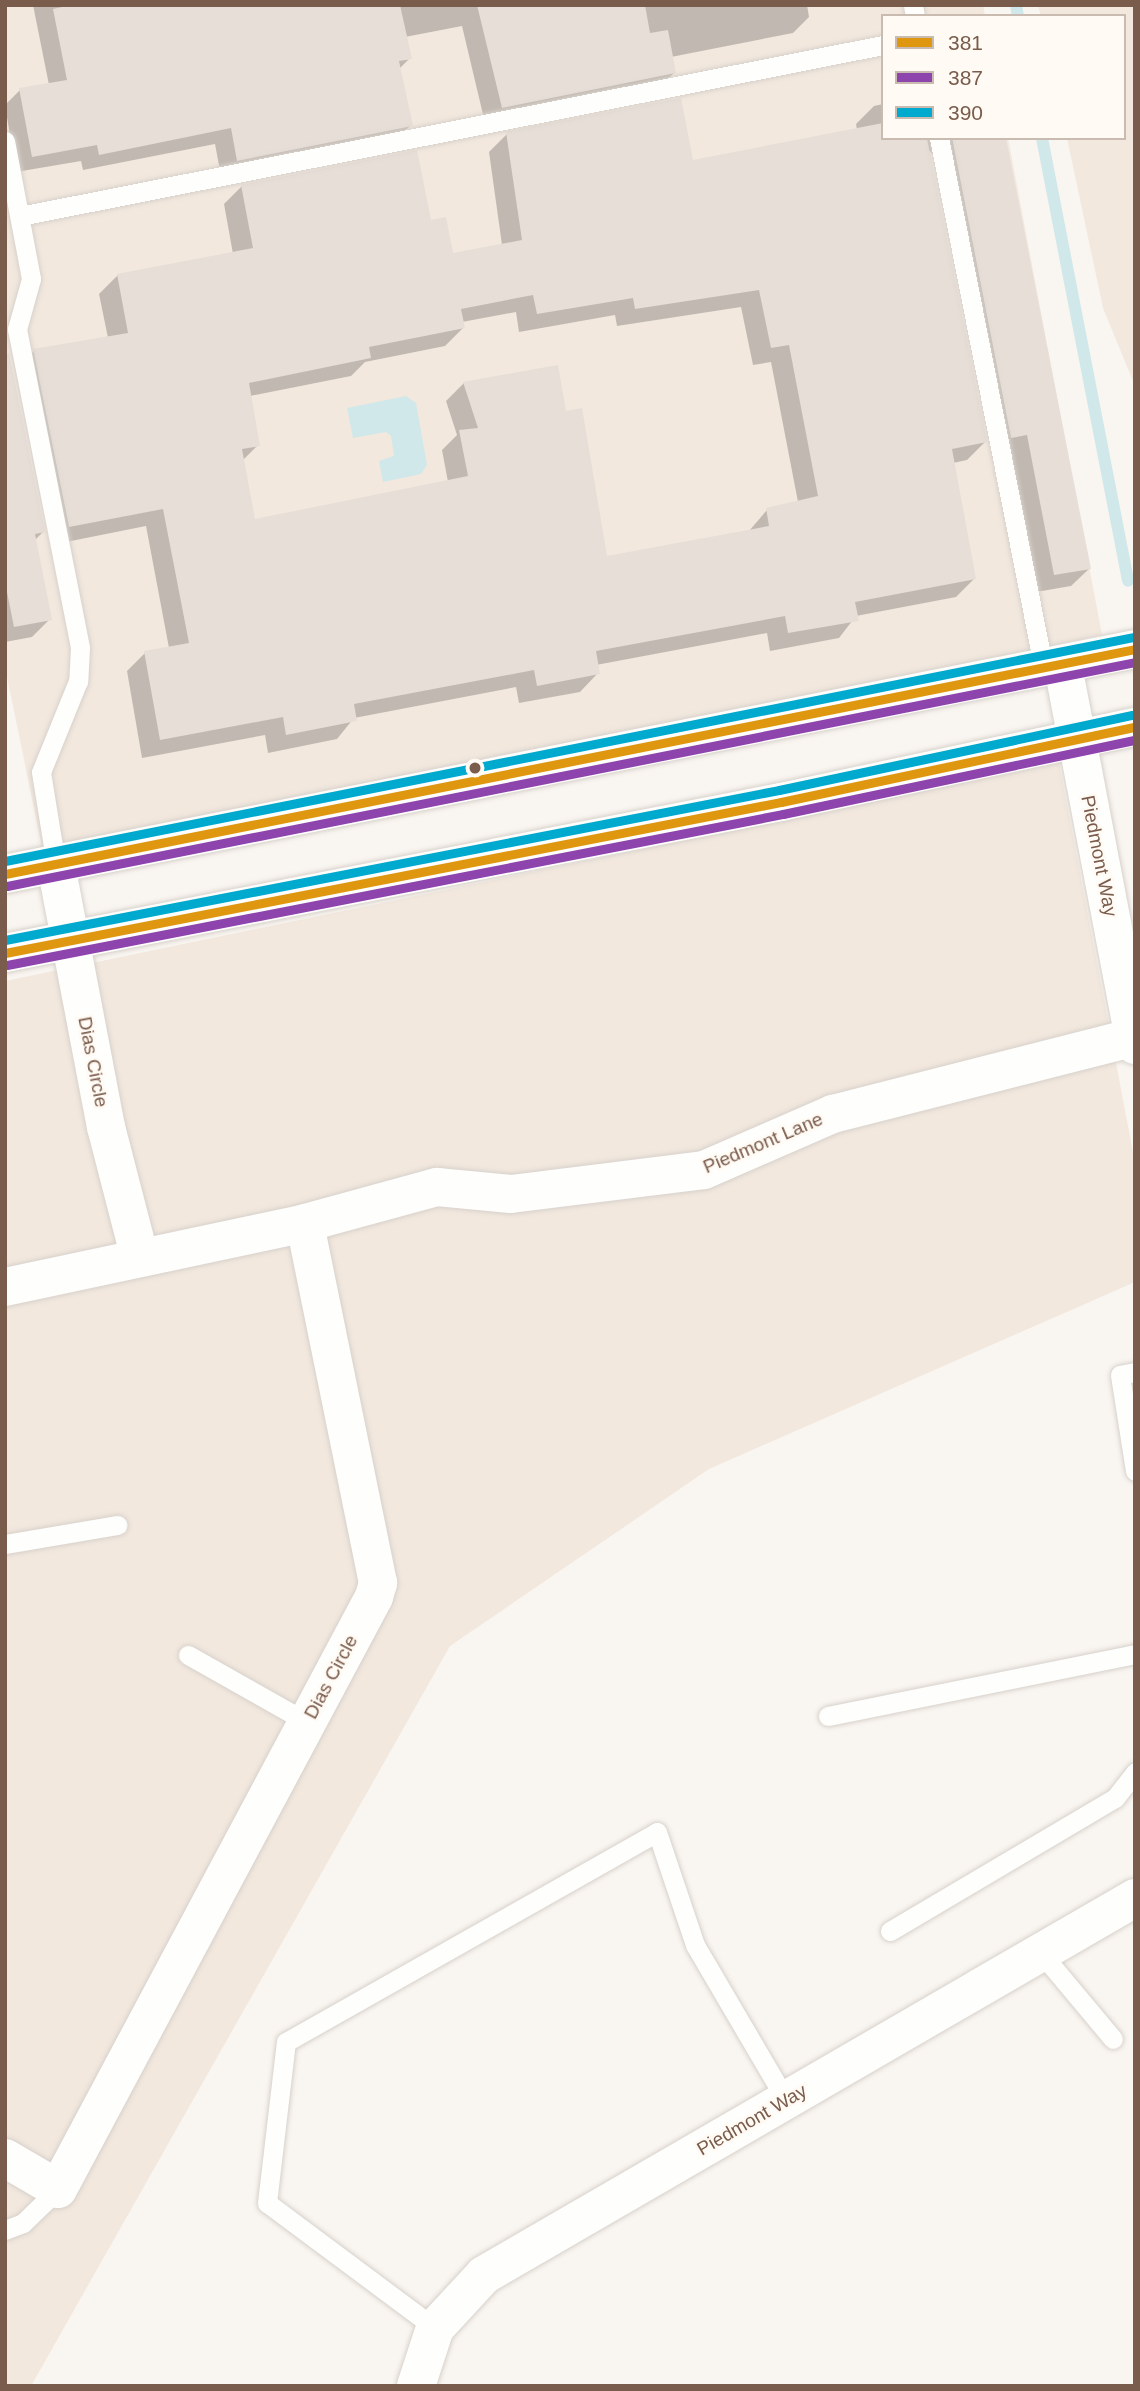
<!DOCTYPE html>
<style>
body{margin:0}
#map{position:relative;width:1140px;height:2391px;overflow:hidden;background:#f9f5f0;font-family:Helvetica,sans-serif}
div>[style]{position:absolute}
.residential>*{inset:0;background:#f2e8de}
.water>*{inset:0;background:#d0e8ea}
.shadow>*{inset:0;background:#0003}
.stream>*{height:12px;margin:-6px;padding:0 6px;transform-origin:6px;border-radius:6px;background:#d0e8ea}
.building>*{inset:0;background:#e6ded7}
.roads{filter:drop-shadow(0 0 2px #d7d1cb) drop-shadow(0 0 2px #d7d1cb)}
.lane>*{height:19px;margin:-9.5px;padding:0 9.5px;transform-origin:9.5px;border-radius:9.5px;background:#fefefd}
.street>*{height:38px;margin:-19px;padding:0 19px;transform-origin:19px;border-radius:19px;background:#fefefd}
.secondary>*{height:38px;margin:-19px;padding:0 19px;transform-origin:19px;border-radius:19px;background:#fefefd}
.bus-1>*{height:9px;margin:-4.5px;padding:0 4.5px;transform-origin:4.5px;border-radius:4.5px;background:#de970f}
.bus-2>*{height:9px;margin:-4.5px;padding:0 4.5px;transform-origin:4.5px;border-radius:4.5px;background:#8e44ad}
.bus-3>*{height:9px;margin:-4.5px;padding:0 4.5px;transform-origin:4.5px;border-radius:4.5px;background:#00a9ce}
.dots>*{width:19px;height:19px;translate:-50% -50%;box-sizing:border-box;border:4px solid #fffaf3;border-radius:50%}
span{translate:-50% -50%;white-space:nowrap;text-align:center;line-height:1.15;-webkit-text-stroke:5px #fffaf3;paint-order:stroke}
.street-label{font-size:19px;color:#7a5c4d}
.frame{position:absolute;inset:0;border:7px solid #7a5c4d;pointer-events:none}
.legend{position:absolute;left:881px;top:14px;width:245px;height:126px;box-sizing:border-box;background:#fffaf3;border:2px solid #cabbb1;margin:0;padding:9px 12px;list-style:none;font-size:21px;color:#7a5c4d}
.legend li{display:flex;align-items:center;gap:14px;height:35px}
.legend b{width:35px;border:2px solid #cabbb1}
</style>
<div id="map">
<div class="residential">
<i style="clip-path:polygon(5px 5px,983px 5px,985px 16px,883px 16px,883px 138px,1008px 138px,1102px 635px,44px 857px,5px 667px)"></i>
<i style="clip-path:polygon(1038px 5px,1135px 5px,1135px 386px,1103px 308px,1067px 138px,1124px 138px,1124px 16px,1041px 16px)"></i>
<i style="clip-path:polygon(1059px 763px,1135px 1163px,1135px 1282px,709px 1469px,450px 1646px,31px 2386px,5px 2386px,5px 981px)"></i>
</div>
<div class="water">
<i style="clip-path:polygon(406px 396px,416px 403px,427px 465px,421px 474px,383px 482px,379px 461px,394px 456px,391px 436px,386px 432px,353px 438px,347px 408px)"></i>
</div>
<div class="shadow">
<i style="clip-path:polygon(33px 5px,807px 5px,809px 17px,793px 33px,671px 57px,674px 73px,658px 89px,485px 123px,462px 26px,405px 37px,410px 58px,399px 69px,411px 125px,394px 142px,221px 176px,215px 144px,83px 170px,81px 161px,16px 172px,5px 105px,20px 90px,49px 85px)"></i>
<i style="clip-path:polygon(evenodd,883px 104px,883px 138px,1005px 138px,1090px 568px,1071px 586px,1036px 592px,933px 154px,927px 149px,985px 442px,967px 460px,953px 463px,974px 579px,956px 597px,856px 616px,839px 638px,770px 651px,767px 633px,596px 665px,598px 673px,580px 692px,519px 703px,516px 687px,354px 718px,337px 739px,268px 753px,265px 735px,142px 758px,127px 671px,145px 653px,169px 648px,146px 526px,51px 545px,16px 369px,34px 351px,108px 338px,99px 294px,117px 276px,233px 254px,224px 204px,242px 186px,430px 222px,451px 255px,502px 245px,489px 152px,507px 134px,691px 162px,857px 130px,856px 124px,874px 106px,883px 104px,741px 307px,753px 365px,771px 362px,798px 502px,767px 510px,749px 531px,606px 558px,565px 413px,464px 383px,446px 401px,457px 435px,442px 450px,448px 482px,254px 522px,242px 461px,258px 445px,250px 396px,351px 376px,365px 362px,445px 346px,463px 328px,462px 322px,516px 312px,519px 332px,615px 315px,617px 326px,741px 307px)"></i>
<i style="clip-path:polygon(5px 356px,43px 532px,35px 540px,50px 619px,32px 637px,5px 642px)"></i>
</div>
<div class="stream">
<i style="left:1016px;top:5px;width:11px;rotate:80deg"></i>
<i style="left:1042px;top:138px;width:451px;rotate:79deg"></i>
</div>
<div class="building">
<i style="clip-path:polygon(71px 5px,400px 5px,412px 59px,399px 61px,413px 126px,237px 161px,231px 128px,99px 155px,97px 145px,32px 157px,19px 88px,67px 80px,53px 9px)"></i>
<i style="clip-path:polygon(477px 5px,645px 5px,650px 33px,668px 30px,676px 73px,502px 108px)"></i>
<i style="clip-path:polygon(evenodd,681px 98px,693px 160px,883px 123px,883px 138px,927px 138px,987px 442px,952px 449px,976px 579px,855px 602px,859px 621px,788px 633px,785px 616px,596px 651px,600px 674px,537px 686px,534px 670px,354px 704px,357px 721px,286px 735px,283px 717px,160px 740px,144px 651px,189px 643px,163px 509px,69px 527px,33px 349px,128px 333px,117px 274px,253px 248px,241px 185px,417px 150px,431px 220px,446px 217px,453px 253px,522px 240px,506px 132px,681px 98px,759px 290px,771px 348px,789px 345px,818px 496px,766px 508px,769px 526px,607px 556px,582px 408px,566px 411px,558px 365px,463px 382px,478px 428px,459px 430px,468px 476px,255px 519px,242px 449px,260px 446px,249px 383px,371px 358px,369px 347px,465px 328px,461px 309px,533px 295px,537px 314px,633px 298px,635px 309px,759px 290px)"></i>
<i style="clip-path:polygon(952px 138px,1006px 138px,1091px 569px,1054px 575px,1027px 435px,1011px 438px)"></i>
<i style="clip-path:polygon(9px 353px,45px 532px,35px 534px,52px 620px,14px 627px,5px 582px,5px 354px)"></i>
</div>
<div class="roads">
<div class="lane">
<i style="left:913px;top:5px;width:11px;rotate:80deg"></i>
<i style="left:939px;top:138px;width:542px;rotate:78.84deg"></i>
<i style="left:5px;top:141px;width:140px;rotate:79.3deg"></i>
<i style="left:31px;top:279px;width:52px;rotate:105.6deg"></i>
<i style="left:17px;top:329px;width:325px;rotate:78.8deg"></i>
<i style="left:80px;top:648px;width:33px;rotate:93deg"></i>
<i style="left:78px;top:681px;width:98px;rotate:112.1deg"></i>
<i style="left:41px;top:772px;width:94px;rotate:80.8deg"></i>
<i style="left:20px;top:216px;width:880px;rotate:-11.21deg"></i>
<i style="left:1135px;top:1372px;width:15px;rotate:169deg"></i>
<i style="left:1120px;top:1375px;width:97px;rotate:81.1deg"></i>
<i style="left:5px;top:1544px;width:114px;rotate:-9.6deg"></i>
<i style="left:188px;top:1655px;width:137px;rotate:29.4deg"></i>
<i style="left:828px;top:1716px;width:313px;rotate:-11.4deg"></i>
<i style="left:890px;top:1931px;width:261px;rotate:-30.6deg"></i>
<i style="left:1115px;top:1798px;width:33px;rotate:-52deg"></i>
<i style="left:1041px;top:1953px;width:112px;rotate:50.1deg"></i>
<i style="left:5px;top:2230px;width:19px;rotate:-21deg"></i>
<i style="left:23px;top:2223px;width:49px;rotate:-44.2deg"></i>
<i style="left:435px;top:2328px;width:209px;rotate:-143.3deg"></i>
<i style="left:267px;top:2203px;width:162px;rotate:-83.3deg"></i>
<i style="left:286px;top:2042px;width:426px;rotate:-29.5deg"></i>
<i style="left:657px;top:1832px;width:119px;rotate:71.4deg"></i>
<i style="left:695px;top:1945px;width:180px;rotate:59.6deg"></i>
</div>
<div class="street">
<i style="left:1063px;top:666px;width:386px;rotate:79.2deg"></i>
<i style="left:56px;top:865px;width:267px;rotate:79.2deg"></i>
<i style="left:106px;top:1127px;width:135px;rotate:75.5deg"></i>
<i style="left:5px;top:1287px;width:307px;rotate:-12deg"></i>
<i style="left:305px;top:1223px;width:137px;rotate:-15.3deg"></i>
<i style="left:437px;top:1187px;width:74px;rotate:5.4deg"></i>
<i style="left:511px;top:1194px;width:194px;rotate:-7.1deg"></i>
<i style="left:704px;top:1170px;width:141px;rotate:-23.5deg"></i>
<i style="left:833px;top:1114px;width:312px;rotate:-14.3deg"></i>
<i style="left:5px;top:2158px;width:61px;rotate:30.3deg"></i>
<i style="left:58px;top:2189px;width:671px;rotate:-61.91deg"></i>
<i style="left:374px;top:1597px;width:15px;rotate:-74deg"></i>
<i style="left:378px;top:1583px;width:367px;rotate:-101.5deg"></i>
<i style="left:416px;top:2386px;width:61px;rotate:-71.9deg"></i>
<i style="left:435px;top:2328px;width:72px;rotate:-47.2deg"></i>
<i style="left:484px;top:2275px;width:752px;rotate:-30.08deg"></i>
</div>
<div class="secondary">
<i style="left:5px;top:874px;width:1152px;rotate:-11.26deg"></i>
<i style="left:5px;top:953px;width:791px;rotate:-11.01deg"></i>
<i style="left:781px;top:802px;width:362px;rotate:-12deg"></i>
</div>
</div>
<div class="bus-1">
<i style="left:5px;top:874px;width:1152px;rotate:-11.26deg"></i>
<i style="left:5px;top:953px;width:791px;rotate:-11.01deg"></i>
<i style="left:781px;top:802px;width:362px;rotate:-12deg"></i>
</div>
<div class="bus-2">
<i style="left:7px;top:886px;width:1150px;rotate:-11.23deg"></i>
<i style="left:7px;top:965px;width:791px;rotate:-11.01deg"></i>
<i style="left:783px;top:814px;width:360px;rotate:-11.9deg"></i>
</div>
<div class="bus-3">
<i style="left:5px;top:861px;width:1150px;rotate:-11.23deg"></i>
<i style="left:5px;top:940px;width:788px;rotate:-10.97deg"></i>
<i style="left:779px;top:790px;width:361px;rotate:-12deg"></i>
</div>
<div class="dots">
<i style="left:475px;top:768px;background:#7a5c4d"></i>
</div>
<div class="street-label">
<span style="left:1099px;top:856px;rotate:79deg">Piedmont Way</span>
<span style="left:93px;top:1062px;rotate:79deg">Dias Circle</span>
<span style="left:763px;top:1143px;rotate:-23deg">Piedmont Lane</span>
<span style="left:331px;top:1677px;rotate:-62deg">Dias Circle</span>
<span style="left:752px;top:2120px;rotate:-30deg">Piedmont Way</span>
</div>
<div class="frame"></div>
<ul class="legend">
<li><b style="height:9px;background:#de970f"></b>381</li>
<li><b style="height:9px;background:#8e44ad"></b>387</li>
<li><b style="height:9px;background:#00a9ce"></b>390</li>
</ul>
</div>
